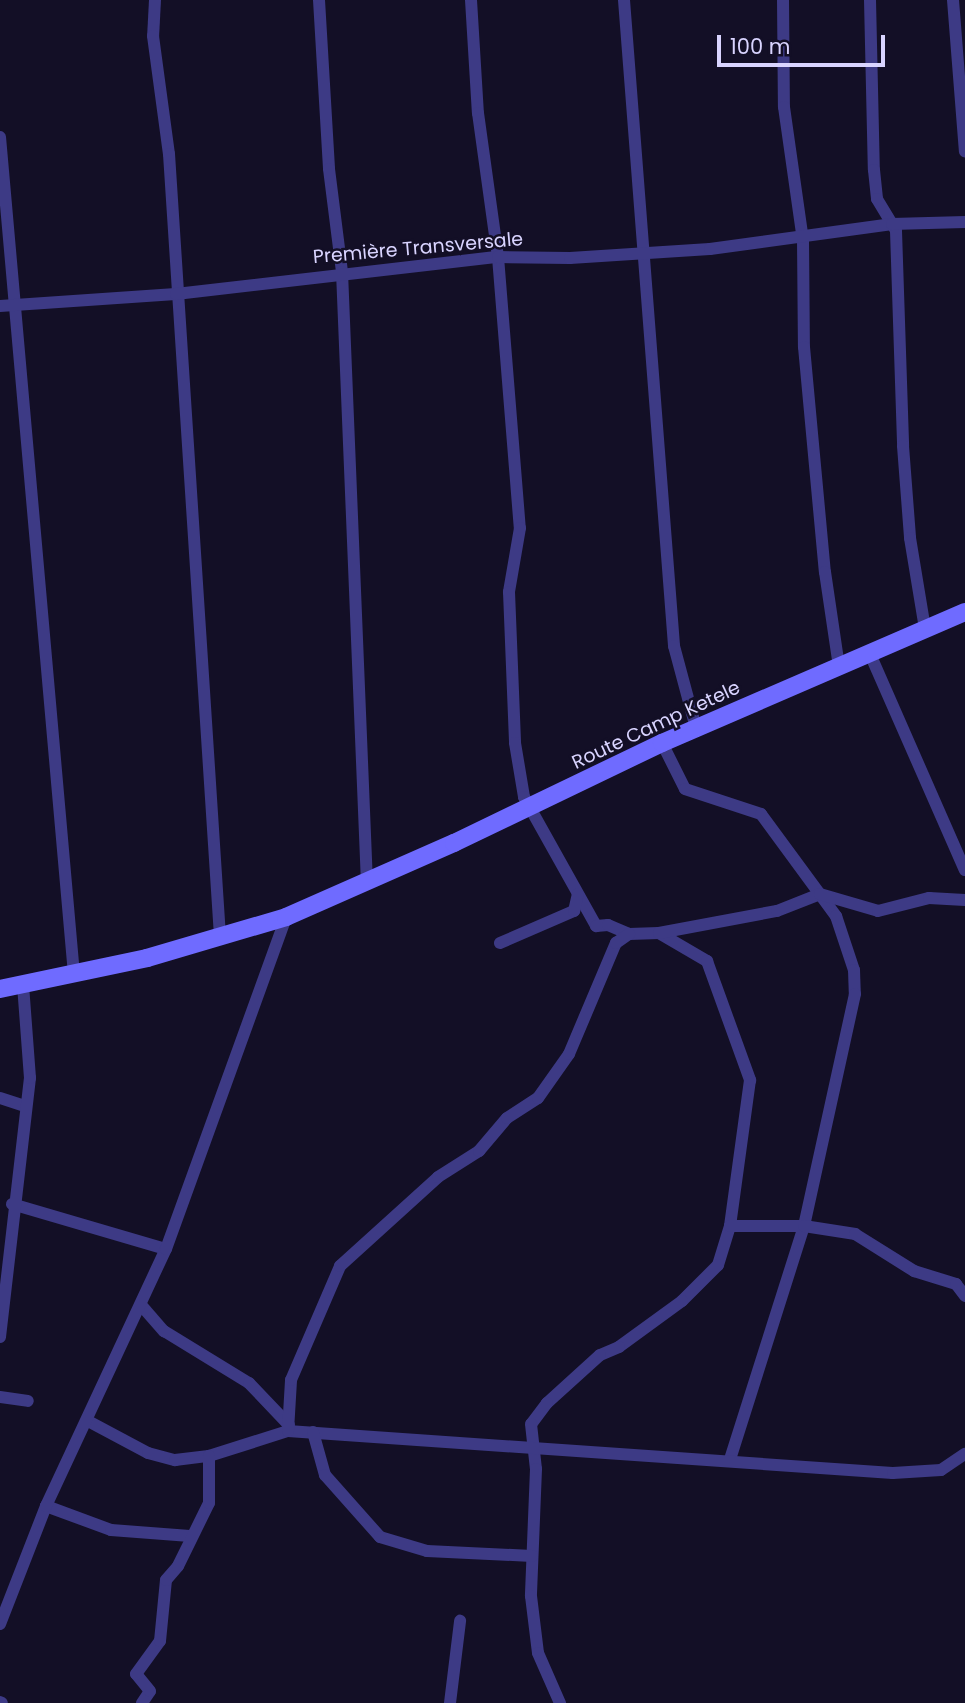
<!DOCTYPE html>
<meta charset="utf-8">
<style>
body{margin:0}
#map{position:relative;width:965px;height:1703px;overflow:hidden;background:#130f26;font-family:Poppins,sans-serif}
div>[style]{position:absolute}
.street>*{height:12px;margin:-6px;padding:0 6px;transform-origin:6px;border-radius:6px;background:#3d3a85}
.secondary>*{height:18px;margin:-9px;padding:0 9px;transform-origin:9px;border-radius:9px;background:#6f6bff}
span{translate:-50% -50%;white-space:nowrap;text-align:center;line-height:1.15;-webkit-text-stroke:5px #130f26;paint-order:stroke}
.street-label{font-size:19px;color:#d9d4ff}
.scale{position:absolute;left:717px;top:35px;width:168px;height:32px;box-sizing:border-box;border:4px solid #d9d4ff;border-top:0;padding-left:9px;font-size:21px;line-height:24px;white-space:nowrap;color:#d9d4ff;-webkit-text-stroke:5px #130f26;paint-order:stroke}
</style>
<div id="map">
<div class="street">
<i style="left:155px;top:0;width:36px;rotate:93deg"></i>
<i style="left:153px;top:36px;width:119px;rotate:82.3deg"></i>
<i style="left:169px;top:154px;width:784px;rotate:86.27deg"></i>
<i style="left:319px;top:0;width:169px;rotate:86.6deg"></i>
<i style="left:329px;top:169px;width:104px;rotate:82.8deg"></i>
<i style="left:342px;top:272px;width:612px;rotate:87.66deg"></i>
<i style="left:471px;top:0;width:113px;rotate:86.5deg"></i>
<i style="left:478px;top:113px;width:145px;rotate:82.1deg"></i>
<i style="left:498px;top:257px;width:272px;rotate:85.4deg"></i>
<i style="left:520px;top:528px;width:65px;rotate:99.8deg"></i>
<i style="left:509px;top:592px;width:151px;rotate:87.7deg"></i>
<i style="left:515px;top:743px;width:55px;rotate:80.5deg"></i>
<i style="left:524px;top:797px;width:148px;rotate:60.8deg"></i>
<i style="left:596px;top:926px;width:12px;rotate:-5deg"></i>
<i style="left:608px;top:925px;width:23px;rotate:23deg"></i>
<i style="left:629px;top:934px;width:30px;rotate:-2deg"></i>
<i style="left:659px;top:933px;width:56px;rotate:30.3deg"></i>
<i style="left:707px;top:961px;width:127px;rotate:70.1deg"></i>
<i style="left:750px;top:1080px;width:147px;rotate:97.8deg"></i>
<i style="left:730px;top:1226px;width:41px;rotate:107.1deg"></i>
<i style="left:718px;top:1265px;width:51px;rotate:135deg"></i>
<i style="left:682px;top:1301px;width:78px;rotate:143.9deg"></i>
<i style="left:619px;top:1347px;width:21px;rotate:157deg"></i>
<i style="left:600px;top:1355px;width:72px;rotate:137.8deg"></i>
<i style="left:547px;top:1403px;width:26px;rotate:127deg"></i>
<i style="left:531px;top:1424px;width:45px;rotate:83.7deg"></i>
<i style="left:536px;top:1469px;width:127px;rotate:92.3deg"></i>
<i style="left:531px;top:1596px;width:57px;rotate:83deg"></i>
<i style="left:538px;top:1653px;width:55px;rotate:66.3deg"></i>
<i style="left:624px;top:0;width:648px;rotate:85.57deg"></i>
<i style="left:674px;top:646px;width:85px;rotate:75deg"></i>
<i style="left:783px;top:0;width:107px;rotate:89.5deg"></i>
<i style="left:784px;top:107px;width:134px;rotate:81.9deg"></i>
<i style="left:803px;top:240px;width:107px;rotate:89.5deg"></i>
<i style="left:804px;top:347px;width:226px;rotate:84.7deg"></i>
<i style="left:825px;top:572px;width:96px;rotate:81.6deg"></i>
<i style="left:870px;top:0;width:170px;rotate:88.7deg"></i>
<i style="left:874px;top:170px;width:29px;rotate:84deg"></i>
<i style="left:877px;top:199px;width:37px;rotate:59deg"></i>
<i style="left:896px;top:231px;width:215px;rotate:88.1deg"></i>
<i style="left:903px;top:446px;width:92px;rotate:85.6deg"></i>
<i style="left:910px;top:538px;width:92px;rotate:80.6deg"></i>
<i style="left:953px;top:0;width:152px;rotate:85.5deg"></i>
<i style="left:0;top:137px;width:841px;rotate:84.95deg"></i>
<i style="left:0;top:306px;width:176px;rotate:-3.9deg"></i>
<i style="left:176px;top:294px;width:324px;rotate:-6.6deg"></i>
<i style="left:498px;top:257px;width:72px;rotate:0.8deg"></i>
<i style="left:570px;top:258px;width:140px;rotate:-3.7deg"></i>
<i style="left:710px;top:249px;width:184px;rotate:-7.8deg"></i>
<i style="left:892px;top:224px;width:73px;rotate:-1.6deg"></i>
<i style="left:870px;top:654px;width:236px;rotate:66.3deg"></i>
<i style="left:662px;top:743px;width:51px;rotate:63.4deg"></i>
<i style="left:685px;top:789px;width:80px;rotate:18.2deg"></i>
<i style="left:761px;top:814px;width:127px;rotate:53.7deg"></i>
<i style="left:836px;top:916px;width:57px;rotate:71.6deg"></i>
<i style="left:854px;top:970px;width:24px;rotate:88deg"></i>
<i style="left:855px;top:994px;width:238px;rotate:102.4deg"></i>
<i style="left:804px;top:1226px;width:244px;rotate:107.6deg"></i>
<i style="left:659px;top:933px;width:120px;rotate:-10.6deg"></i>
<i style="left:777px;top:911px;width:46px;rotate:-21.6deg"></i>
<i style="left:820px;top:894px;width:60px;rotate:16.3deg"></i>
<i style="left:878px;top:911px;width:53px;rotate:-14.3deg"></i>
<i style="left:929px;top:898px;width:36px;rotate:3deg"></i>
<i style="left:500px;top:943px;width:81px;rotate:-23.4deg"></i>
<i style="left:574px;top:911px;width:17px;rotate:-77deg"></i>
<i style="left:0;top:1098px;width:26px;rotate:18deg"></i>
<i style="left:12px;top:1204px;width:160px;rotate:16.3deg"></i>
<i style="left:730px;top:1226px;width:74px"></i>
<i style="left:804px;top:1226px;width:52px;rotate:8.9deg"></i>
<i style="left:855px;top:1234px;width:70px;rotate:32.1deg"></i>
<i style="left:914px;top:1271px;width:44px;rotate:17.2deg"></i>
<i style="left:956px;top:1284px;width:15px;rotate:53deg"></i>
<i style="left:141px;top:1305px;width:35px;rotate:49deg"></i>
<i style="left:164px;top:1331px;width:100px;rotate:31.5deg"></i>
<i style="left:249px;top:1383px;width:58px;rotate:46.4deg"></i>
<i style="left:0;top:1337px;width:261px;rotate:-83.4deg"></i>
<i style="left:30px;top:1078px;width:93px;rotate:-94.3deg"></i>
<i style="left:0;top:1397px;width:28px;rotate:8deg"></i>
<i style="left:88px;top:1421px;width:68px;rotate:28.1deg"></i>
<i style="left:148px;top:1453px;width:28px;rotate:15deg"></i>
<i style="left:175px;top:1460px;width:34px;rotate:-7deg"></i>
<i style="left:209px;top:1456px;width:83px;rotate:-17.6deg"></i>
<i style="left:288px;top:1431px;width:606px;rotate:3.97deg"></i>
<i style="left:893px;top:1473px;width:48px;rotate:-3.6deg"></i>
<i style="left:941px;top:1470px;width:29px;rotate:-34deg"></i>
<i style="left:288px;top:1431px;width:51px;rotate:-86.6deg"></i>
<i style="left:291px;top:1380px;width:124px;rotate:-66.7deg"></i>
<i style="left:340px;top:1266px;width:132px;rotate:-42.2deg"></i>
<i style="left:438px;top:1177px;width:49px;rotate:-32.4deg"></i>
<i style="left:479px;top:1151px;width:43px;rotate:-49.7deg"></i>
<i style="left:507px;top:1118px;width:37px;rotate:-33deg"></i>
<i style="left:538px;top:1098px;width:54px;rotate:-54.8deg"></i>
<i style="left:569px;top:1054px;width:121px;rotate:-67.1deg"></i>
<i style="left:616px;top:943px;width:16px;rotate:-35deg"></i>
<i style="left:313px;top:1432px;width:45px;rotate:74.4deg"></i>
<i style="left:325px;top:1475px;width:83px;rotate:48.4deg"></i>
<i style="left:380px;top:1537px;width:49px;rotate:16.6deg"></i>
<i style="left:427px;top:1551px;width:105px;rotate:2.7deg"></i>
<i style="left:46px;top:1506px;width:69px;rotate:20.3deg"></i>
<i style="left:111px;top:1530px;width:79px;rotate:4.3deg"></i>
<i style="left:0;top:1624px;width:127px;rotate:-68.7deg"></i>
<i style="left:46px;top:1506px;width:284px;rotate:-65deg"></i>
<i style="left:166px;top:1249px;width:353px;rotate:-70.1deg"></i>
<i style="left:0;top:1702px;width:2px;rotate:27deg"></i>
<i style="left:142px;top:1703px;width:14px;rotate:-56deg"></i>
<i style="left:150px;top:1691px;width:22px;rotate:-129deg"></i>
<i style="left:136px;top:1674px;width:41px;rotate:-54deg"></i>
<i style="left:160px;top:1641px;width:61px;rotate:-84.4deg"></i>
<i style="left:166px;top:1580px;width:18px;rotate:-49deg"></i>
<i style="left:178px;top:1566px;width:70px;rotate:-63.8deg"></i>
<i style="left:209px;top:1503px;width:47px;rotate:-90deg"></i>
<i style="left:450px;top:1703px;width:83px;rotate:-83deg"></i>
</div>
<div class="secondary">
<i style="left:0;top:989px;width:150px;rotate:-11.9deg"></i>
<i style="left:147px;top:958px;width:145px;rotate:-16.4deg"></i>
<i style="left:286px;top:917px;width:184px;rotate:-23.8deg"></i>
<i style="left:454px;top:843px;width:231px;rotate:-25.7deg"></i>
<i style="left:662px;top:743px;width:330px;rotate:-23.4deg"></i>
</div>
<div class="street-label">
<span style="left:418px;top:248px;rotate:-5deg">Première Transversale</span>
<span style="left:656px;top:725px;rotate:-25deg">Route Camp Ketele</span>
</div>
<div class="scale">100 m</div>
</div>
